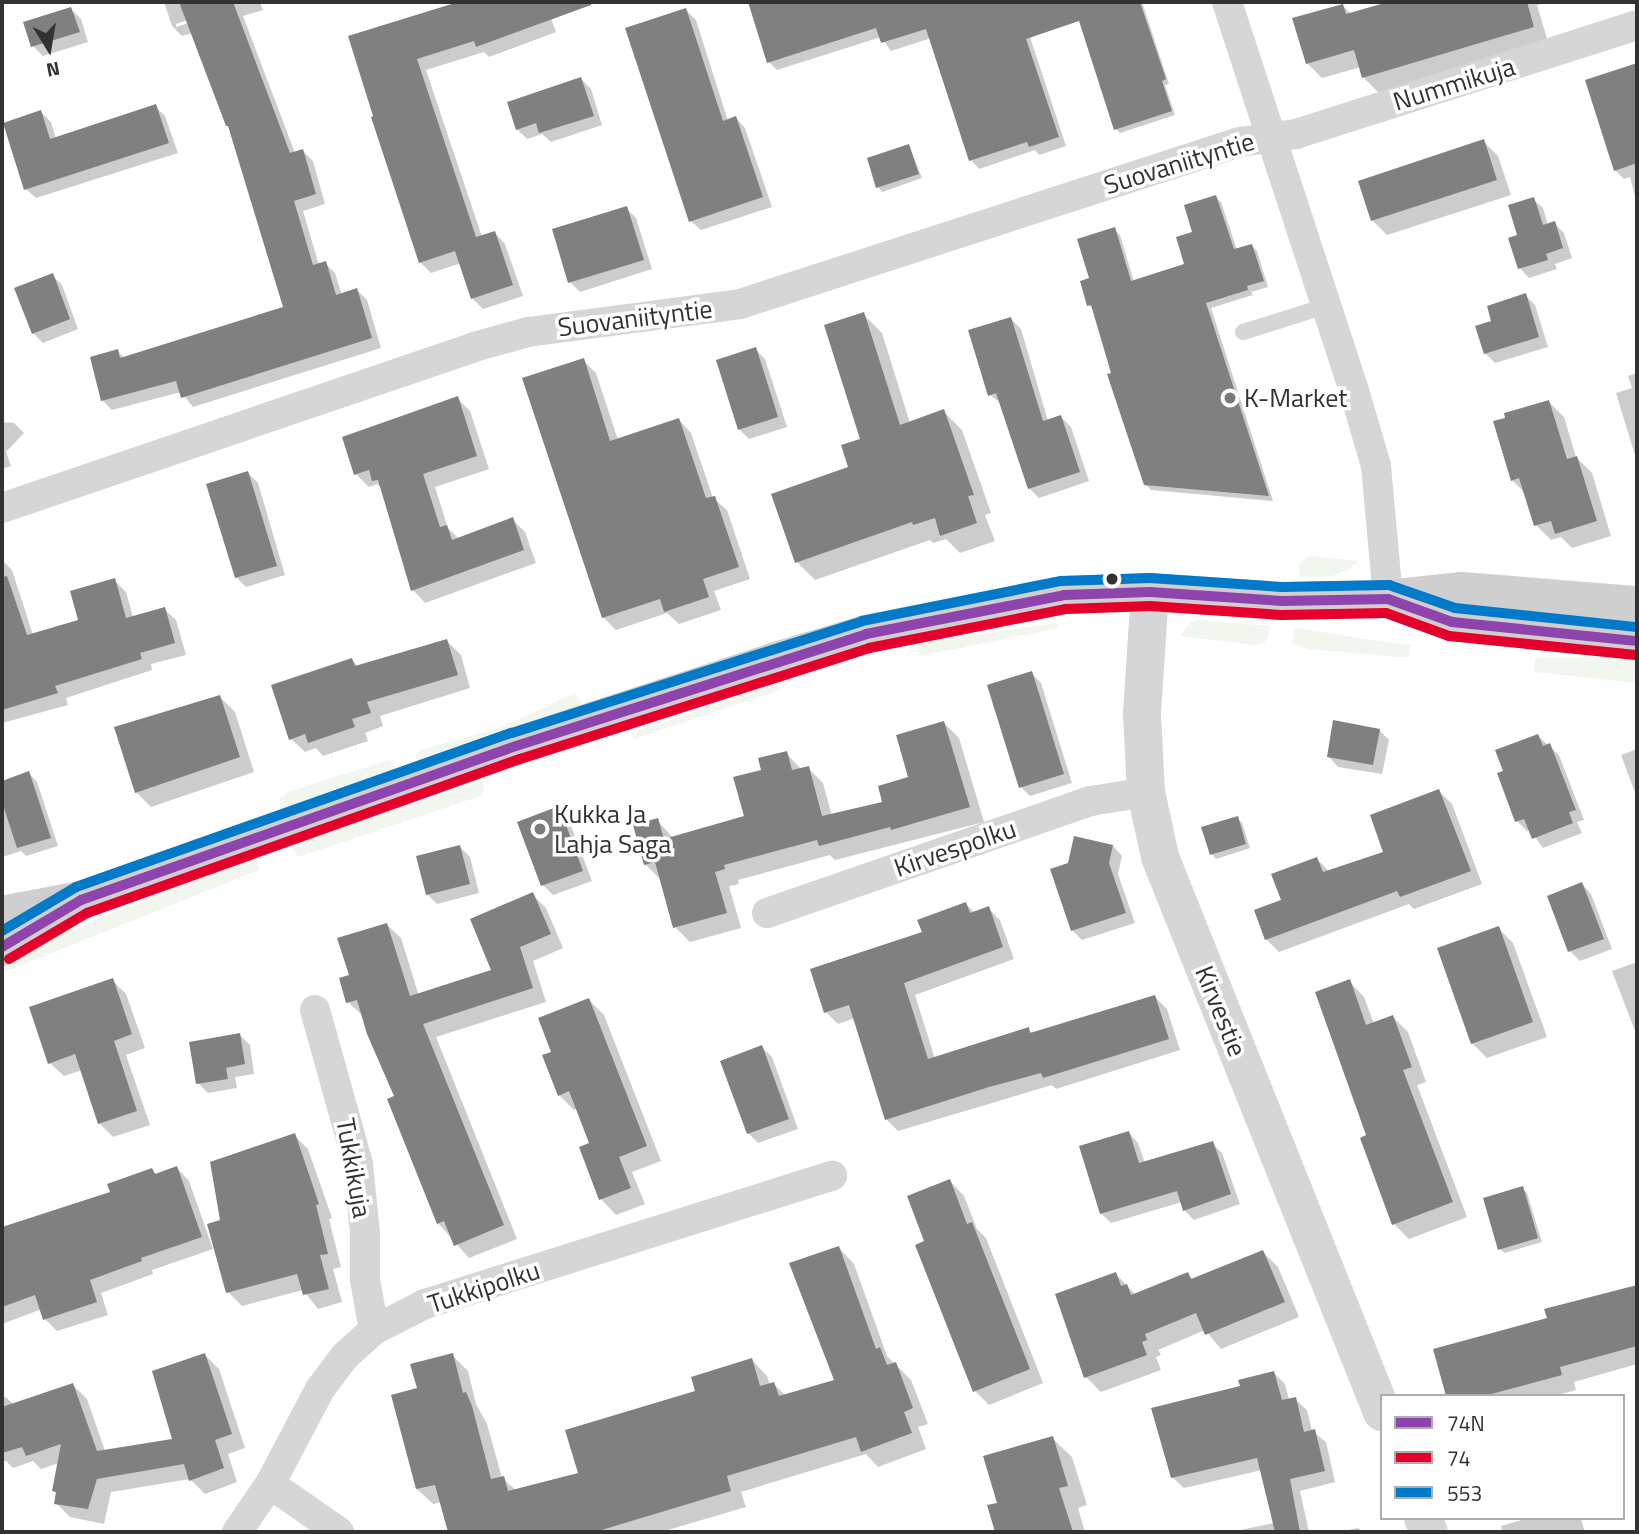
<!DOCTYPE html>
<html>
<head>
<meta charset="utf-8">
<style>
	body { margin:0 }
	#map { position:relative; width:1639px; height:1534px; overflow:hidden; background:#fff; font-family:"Titillium Web",sans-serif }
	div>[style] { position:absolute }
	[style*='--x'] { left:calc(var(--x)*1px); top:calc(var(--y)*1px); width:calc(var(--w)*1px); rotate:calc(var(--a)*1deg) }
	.green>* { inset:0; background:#f1f6ee }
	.shadow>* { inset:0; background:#0003 }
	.building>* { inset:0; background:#808080 }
	.service>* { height:16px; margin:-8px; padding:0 8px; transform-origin:8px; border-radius:8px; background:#d6d6d6 }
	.minor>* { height:30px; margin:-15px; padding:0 15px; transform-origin:15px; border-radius:15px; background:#d6d6d6 }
	.tertiary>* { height:38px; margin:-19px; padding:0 19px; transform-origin:19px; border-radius:19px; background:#d6d6d6 }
	.secondary>* { height:38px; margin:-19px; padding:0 19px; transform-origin:19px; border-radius:19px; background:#cfcfcf }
	.bus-1>* { height:10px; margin:-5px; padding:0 5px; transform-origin:5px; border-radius:5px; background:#8e44ad }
	.bus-2>* { height:10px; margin:-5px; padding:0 5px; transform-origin:5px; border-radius:5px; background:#e4002b }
	.bus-3>* { height:10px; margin:-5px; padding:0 5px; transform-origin:5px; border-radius:5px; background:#007ac9 }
	.dots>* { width:19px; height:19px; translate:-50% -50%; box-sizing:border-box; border:4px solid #fff; border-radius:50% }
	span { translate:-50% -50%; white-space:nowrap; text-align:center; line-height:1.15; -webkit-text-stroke:7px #fff; paint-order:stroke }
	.street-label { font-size:26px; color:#323232 }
	.poi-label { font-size:26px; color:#323232 }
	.left { translate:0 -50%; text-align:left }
	.frame { position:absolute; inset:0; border:4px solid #323232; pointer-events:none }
	.legend { position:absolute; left:1380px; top:1394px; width:245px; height:126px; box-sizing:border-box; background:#fff; border:2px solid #adadad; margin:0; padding:9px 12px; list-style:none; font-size:21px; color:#323232 }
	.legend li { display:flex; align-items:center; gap:14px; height:35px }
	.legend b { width:35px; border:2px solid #adadad }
	.north { position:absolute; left:14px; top:14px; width:70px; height:70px; -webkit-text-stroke:5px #fff; paint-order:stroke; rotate:169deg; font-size:19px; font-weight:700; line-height:28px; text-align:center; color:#323232 }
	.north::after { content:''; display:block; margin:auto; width:24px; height:32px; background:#323232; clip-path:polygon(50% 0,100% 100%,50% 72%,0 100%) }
</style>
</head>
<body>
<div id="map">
	<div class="green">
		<i style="clip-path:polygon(1309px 556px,1359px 561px,1348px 570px,1332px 576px,1299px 577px,1300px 563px)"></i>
		<i style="clip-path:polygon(1199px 620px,1270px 626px,1268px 637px,1264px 643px,1256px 645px,1180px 636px,1191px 622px)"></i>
		<i style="clip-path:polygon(1058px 623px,1059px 628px,921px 656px,917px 643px)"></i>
		<i style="clip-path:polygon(1295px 628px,1406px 645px,1410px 646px,1409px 658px,1308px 649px,1292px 643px)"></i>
		<i style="clip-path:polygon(1609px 657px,1637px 660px,1637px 683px,1534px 672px,1535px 658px)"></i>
		<i style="clip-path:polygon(778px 683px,780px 690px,634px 739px,632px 733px)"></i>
		<i style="clip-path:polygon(575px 693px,584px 707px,418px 762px,415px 756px,420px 750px,502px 727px)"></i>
		<i style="clip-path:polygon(390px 760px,397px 769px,280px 809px,280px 798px,290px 791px)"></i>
		<i style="clip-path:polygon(482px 780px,484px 790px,480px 796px,298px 857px,290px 845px)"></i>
		<i style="clip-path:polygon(256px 857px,259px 870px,2px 973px,2px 960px,167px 890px)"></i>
	</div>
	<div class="shadow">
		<i style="clip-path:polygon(evenodd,164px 2px,260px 2px,263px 10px,243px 16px,295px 153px,303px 151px,313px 161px,325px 204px,303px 211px,319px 265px,325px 263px,335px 273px,342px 295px,357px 290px,367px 300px,381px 348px,193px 407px,181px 392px,112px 410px,102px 400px,118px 351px,124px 358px,285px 308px,231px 130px,192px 33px,182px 36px,172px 26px,164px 2px,194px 18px,195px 21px,176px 27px,176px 24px,194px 18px)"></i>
		<i style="clip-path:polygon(462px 2px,545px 2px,556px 32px,489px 57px,484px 52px,426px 70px,482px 237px,495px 233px,505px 244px,523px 296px,483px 309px,473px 299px,461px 263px,431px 273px,420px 262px,350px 37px)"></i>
		<i style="clip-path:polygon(750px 2px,1010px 2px,1016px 21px,1027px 28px,1066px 146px,1039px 155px,1035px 150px,979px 169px,971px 160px,931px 38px,891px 51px,881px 37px,777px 70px,769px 62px)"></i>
		<i style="clip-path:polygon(1074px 2px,1142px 2px,1169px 84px,1165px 85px,1175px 115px,1120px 133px,1116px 129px)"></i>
		<i style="clip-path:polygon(1394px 2px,1549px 2px,1537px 5px,1548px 42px,1379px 93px,1364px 78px,1361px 67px,1322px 78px,1307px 63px,1343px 6px,1351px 14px)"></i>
		<i style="clip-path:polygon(71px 9px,81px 19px,88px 42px,43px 56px,33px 46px)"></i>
		<i style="clip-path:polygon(686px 10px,696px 20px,728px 121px,736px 118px,745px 128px,772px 207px,701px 230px,691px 221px)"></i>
		<i style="clip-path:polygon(1637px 65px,1637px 204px,1630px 177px,1624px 179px,1615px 170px)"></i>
		<i style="clip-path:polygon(581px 79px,591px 89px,602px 125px,551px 142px,542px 134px,527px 139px,517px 129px)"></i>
		<i style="clip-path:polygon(155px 106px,165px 116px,178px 153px,36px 198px,26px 189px,41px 112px,51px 122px,56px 139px)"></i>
		<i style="clip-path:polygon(1483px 141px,1498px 156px,1511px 195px,1387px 235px,1372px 220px)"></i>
		<i style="clip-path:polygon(909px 146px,922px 178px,882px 192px,878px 187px)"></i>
		<i style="clip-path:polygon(1215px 197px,1221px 202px,1237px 250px,1252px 246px,1257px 251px,1268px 287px,1251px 292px,1253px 295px,1211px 308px,1273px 501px,1151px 490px,1145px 484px,1094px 310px,1089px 305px,1091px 279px,1114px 229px,1120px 235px,1134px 282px,1186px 265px,1194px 233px)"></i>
		<i style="clip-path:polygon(1533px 199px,1543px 208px,1548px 225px,1554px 223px,1564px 233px,1572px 258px,1555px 264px,1557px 269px,1529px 278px,1520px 268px,1520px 236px)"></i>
		<i style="clip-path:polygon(626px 208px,636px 218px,652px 269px,580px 292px,570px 282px)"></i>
		<i style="clip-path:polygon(52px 275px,62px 285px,78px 329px,43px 343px,33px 333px)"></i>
		<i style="clip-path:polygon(1525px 295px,1535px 305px,1548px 347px,1495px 363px,1485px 353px,1493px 322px)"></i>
		<i style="clip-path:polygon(863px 314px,882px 333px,910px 423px,943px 411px,962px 430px,991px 513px,985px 515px,995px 541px,960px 553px,946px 539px,933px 543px,930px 540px,815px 580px,797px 562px,851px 468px,862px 440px)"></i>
		<i style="clip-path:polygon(1011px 319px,1021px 329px,1048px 421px,1061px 417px,1071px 427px,1089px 481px,1039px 498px,1029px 488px,1002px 404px,990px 395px)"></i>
		<i style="clip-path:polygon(755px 349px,765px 359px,787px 427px,749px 439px,739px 429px)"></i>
		<i style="clip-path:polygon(583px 360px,596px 373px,618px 440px,679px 420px,691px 433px,713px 498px,727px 510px,750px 579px,714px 591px,721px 610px,679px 624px,667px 613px,616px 630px,603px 617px)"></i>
		<i style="clip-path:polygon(1637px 373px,1637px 462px,1616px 393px,1632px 388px,1628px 376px)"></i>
		<i style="clip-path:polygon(457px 398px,470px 411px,489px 469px,435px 487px,448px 528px,459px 539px,512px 519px,525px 532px,536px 563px,425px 603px,413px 590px,382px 489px,377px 484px,369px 487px,356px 474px)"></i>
		<i style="clip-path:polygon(1549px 402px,1564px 417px,1576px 457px,1592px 473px,1611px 536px,1572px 548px,1561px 537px,1551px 540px,1536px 525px,1526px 494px,1512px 480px)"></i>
		<i style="clip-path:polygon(2px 422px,14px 423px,24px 433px,6px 452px,11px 466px,2px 469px)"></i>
		<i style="clip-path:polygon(248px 473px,258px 483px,285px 575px,246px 587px,236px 577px)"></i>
		<i style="clip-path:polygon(2px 560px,12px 570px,33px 635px,80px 621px,114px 580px,126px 592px,133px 617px,164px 609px,176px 620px,186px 655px,151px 664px,152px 670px,66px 698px,68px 705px,2px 723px)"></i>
		<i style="clip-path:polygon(447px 641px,461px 655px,470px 688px,380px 716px,383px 726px,365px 733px,368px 741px,323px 756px,316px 748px,305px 752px,291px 739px,352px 660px,359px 667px)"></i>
		<i style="clip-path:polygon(1031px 673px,1041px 683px,1072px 783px,1030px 796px,1021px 787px)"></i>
		<i style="clip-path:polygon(220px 697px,235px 712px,254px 772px,151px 807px,136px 792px)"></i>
		<i style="clip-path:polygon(944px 723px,959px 738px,984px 822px,835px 860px,830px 855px,738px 880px,739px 884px,729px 886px,741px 928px,690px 942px,675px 927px,660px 879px,645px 864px,657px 820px,673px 838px,746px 817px,763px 771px,786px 753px,802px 770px,808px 768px,823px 783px,832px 816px,885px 803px,910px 778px)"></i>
		<i style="clip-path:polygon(1379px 730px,1389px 740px,1382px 774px,1338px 767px,1329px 757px)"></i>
		<i style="clip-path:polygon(1538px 736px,1559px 755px,1584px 820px,1577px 822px,1582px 833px,1543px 848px,1530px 830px,1527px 831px,1517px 821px,1505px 772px)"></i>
		<i style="clip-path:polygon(1637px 749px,1637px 798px,1621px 755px)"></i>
		<i style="clip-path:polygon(29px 773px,37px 782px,58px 846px,26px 856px,21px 851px,2px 857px,2px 782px)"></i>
		<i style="clip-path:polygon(1439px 791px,1452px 804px,1482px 884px,1414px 909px,1409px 904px,1279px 952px,1266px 939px,1283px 901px,1317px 859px,1330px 872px,1385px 853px)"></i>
		<i style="clip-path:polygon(558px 808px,568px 818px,592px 881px,553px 895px,543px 885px)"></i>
		<i style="clip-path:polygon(1237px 818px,1242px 823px,1250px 848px,1216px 859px,1212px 854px)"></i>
		<i style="clip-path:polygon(1113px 846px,1122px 856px,1118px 874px,1135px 923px,1082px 940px,1072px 930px,1069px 864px)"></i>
		<i style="clip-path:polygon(460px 847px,470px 857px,479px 893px,437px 904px,427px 894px)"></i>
		<i style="clip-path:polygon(1582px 884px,1591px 894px,1612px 949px,1580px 961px,1570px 951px)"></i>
		<i style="clip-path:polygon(533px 895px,546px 908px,563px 948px,533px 961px,546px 1002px,436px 1037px,517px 1239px,469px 1258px,438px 1223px,389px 1100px,396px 1097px,363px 1016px,348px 1002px,351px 976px,387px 925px,401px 938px,419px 996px,493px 971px)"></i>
		<i style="clip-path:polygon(966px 904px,975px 913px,988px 908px,1000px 920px,1014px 959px,915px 995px,935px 1059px,1028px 1029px,1033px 1034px,1155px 997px,1167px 1009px,1180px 1050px,1056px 1089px,1052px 1085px,898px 1131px,886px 1119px,855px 1018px,838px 1024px,826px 1012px)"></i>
		<i style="clip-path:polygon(1498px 928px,1513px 943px,1547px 1037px,1487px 1058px,1472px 1043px)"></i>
		<i style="clip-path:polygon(1637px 962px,1637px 1036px,1612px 971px)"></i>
		<i style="clip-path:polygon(112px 980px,126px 994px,145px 1048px,126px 1055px,150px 1125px,113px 1137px,99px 1123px,82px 1070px,64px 1076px,50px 1063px)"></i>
		<i style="clip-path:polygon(1349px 981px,1364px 997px,1374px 1024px,1393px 1017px,1408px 1032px,1426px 1082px,1417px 1085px,1467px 1217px,1409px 1239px,1394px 1224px,1368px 1136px)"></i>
		<i style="clip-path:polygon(589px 1000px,604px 1015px,661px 1161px,632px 1172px,645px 1204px,616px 1215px,601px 1199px,581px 1148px,591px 1143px,578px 1108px,574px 1110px,559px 1095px,554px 1053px)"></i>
		<i style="clip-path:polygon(240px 1035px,250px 1045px,254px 1074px,235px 1077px,237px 1088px,208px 1093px,198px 1083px)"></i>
		<i style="clip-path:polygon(762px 1047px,772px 1057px,798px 1129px,758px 1143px,748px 1133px)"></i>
		<i style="clip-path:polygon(1129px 1133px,1138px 1143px,1145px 1163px,1212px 1143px,1222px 1153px,1240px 1204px,1194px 1220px,1184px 1210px,1182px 1202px,1111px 1223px,1101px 1213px)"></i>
		<i style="clip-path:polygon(294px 1135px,308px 1149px,332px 1218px,329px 1219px,341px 1267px,333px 1269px,342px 1302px,318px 1309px,303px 1290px,242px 1306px,228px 1292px,222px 1222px)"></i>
		<i style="clip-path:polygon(177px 1168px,189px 1181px,213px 1249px,152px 1270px,153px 1274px,101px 1293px,108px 1315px,57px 1331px,45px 1319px,42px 1309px,2px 1324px,2px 1229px,112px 1193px,152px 1170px,157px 1175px)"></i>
		<i style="clip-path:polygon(950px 1181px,964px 1196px,977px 1229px,986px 1238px,1043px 1383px,989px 1405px,975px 1391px,926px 1242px)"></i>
		<i style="clip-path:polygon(1522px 1188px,1527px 1193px,1542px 1242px,1505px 1253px,1500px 1249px)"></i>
		<i style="clip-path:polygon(839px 1248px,854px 1264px,887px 1356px,911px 1380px,928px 1424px,918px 1427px,926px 1449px,878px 1467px,866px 1454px,741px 1492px,746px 1507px,661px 1532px,453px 1532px,448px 1527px,442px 1502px,433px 1504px,417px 1489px,419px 1389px,452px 1355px,468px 1371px,476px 1404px,487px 1424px,502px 1478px,517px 1491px,580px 1475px,697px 1392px,752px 1360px,767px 1376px,770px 1385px,774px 1384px,786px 1396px,836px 1381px)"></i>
		<i style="clip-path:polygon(1263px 1252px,1278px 1267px,1299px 1317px,1221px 1349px,1205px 1330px,1158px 1350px,1161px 1355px,1156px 1357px,1161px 1370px,1101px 1392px,1086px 1377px,1116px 1274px,1136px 1295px,1187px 1274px,1194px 1280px)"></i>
		<i style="clip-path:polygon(1637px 1286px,1637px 1364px,1574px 1382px,1576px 1390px,1554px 1396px,1448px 1396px,1549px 1320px,1547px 1310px)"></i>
		<i style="clip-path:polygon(205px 1355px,219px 1369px,245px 1448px,228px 1454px,237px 1482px,205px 1494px,190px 1479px,111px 1492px,104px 1524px,70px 1517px,56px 1503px,58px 1495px,53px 1490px,59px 1463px,41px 1469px,33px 1461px,13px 1468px,6px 1461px,2px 1462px,2px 1398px,6px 1397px,14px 1405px,73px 1385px,87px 1399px,105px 1451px,175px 1441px)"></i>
		<i style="clip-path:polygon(1274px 1373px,1285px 1384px,1289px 1400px,1295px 1399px,1307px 1410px,1312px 1431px,1326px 1442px,1335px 1482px,1300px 1491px,1309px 1532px,1231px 1532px,1274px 1523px,1262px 1470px,1184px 1488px,1172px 1477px,1242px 1387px)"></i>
		<i style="clip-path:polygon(1052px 1438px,1072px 1457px,1087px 1505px,1078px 1508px,1085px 1532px,997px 1532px,989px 1507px,999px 1504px)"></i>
		<i style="clip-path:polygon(1529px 1518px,1586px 1518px,1581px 1519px,1585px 1532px,1502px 1532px,1501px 1526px)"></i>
		<i style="clip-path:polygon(1358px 1528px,1363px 1532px,1338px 1532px)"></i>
	</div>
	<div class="building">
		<i style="clip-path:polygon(179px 2px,233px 2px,290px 153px,303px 149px,316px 194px,294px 201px,313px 265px,326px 261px,336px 295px,357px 288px,372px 338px,181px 398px,176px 381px,101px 401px,90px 357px,118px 349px,120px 358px,283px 307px,228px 126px,226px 126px)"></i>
		<i style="clip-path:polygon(458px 2px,591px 2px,591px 5px,476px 47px,474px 41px,417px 59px,476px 237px,495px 231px,513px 285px,471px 299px,455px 251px,419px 263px,371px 117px,373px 116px,348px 36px)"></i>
		<i style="clip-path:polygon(748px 2px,1140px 2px,1166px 79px,1162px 81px,1172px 111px,1114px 130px,1079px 21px,1026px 39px,1059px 137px,1029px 147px,1027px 142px,969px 161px,926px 29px,881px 43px,876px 28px,767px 63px)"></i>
		<i style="clip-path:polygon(1388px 2px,1527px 2px,1534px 27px,1362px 78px,1354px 50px,1306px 64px,1292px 18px,1343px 4px,1346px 14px)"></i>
		<i style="clip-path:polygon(71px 7px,80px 32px,31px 47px,23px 22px)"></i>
		<i style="clip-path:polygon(686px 8px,723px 121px,736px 116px,763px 197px,689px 222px,625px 28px)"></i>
		<i style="clip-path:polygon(1637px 63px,1637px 163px,1614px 171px,1585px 80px)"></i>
		<i style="clip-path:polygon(581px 77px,594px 116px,539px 133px,536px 123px,516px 130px,507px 102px)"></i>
		<i style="clip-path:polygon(156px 104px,169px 143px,24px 190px,3px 123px,41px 110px,50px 139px)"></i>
		<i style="clip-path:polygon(1484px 139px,1497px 180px,1371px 221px,1358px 181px)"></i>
		<i style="clip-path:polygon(909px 144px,919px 174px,876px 188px,867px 158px)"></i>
		<i style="clip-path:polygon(1216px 195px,1234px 249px,1252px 244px,1264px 281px,1247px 286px,1248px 290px,1206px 303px,1269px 496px,1144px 485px,1107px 374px,1111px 373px,1091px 305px,1087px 306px,1080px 281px,1089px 278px,1077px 239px,1115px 227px,1131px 281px,1184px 264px,1176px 237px,1192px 232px,1184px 205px)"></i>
		<i style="clip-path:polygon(1534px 197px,1543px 225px,1555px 221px,1563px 248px,1546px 254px,1548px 260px,1518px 269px,1508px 238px,1517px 235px,1508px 205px)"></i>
		<i style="clip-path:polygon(627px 206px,644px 260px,568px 283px,552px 229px)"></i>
		<i style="clip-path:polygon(53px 273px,70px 319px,32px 334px,14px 288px)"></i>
		<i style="clip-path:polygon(1526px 293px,1539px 337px,1484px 354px,1475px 326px,1491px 321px,1487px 306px)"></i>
		<i style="clip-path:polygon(864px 312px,900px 425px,944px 409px,974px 495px,968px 496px,977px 523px,940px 536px,935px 518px,913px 525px,912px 522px,795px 563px,771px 494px,848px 467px,841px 445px,860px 439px,824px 325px)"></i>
		<i style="clip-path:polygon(1011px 317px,1043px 421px,1061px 415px,1080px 472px,1028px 489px,996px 393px,988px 396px,968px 330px)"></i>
		<i style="clip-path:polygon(756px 347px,778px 417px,738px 430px,716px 360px)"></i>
		<i style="clip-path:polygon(584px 358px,610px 441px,679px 418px,706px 498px,715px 496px,739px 567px,703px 579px,709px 597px,664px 612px,660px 599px,602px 618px,522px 378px)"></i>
		<i style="clip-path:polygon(458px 396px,477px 456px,423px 474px,440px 527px,447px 525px,452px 540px,513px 517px,524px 550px,411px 591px,378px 480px,372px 481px,369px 470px,354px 475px,342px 437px)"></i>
		<i style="clip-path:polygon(1549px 400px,1567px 459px,1577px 456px,1597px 521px,1555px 534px,1551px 521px,1534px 526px,1519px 478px,1511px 481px,1493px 421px,1505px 418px,1504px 413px)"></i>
		<i style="clip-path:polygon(248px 471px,277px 566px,235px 578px,206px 484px)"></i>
		<i style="clip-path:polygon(7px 576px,27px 635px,78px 620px,70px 591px,115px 578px,126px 618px,165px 607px,175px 643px,140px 653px,142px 659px,55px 686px,58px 693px,2px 710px,2px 577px)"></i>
		<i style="clip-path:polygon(447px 639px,458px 675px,367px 702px,371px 713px,352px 719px,355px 727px,308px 743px,305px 734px,289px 740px,271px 685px,352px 658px,355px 666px)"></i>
		<i style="clip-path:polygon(1032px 671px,1064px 774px,1019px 788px,987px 685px)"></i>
		<i style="clip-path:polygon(220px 695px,240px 757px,135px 793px,114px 727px)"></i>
		<i style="clip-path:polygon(1333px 720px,1380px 729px,1373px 765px,1327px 757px)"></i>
		<i style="clip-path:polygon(944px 721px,970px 807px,891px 830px,890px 827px,819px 846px,817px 840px,724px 865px,725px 869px,715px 872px,727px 913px,673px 928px,655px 862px,644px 865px,633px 825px,658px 818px,664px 839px,744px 816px,733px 777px,761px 770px,758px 758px,787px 751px,792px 770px,809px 766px,822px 816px,882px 802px,878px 786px,908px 777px,896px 735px)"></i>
		<i style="clip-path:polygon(1538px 734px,1543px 746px,1550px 743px,1576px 810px,1569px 812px,1573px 823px,1532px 839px,1524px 819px,1515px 822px,1497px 773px,1503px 771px,1495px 750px)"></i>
		<i style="clip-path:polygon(29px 771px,51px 838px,17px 848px,2px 802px,2px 781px)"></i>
		<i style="clip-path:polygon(1439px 789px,1471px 871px,1400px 897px,1397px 891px,1265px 940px,1254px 910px,1281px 900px,1271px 874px,1317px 857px,1323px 872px,1383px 852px,1370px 815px)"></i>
		<i style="clip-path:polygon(559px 806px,583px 871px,541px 886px,517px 822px)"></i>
		<i style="clip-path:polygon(1238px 816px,1246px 844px,1210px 855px,1201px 827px)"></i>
		<i style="clip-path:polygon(1074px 836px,1113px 845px,1109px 863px,1126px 913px,1071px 931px,1050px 869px,1068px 863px)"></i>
		<i style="clip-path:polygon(460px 845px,470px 884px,426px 895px,416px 856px)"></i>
		<i style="clip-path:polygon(1582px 882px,1604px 939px,1568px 952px,1547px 896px)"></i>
		<i style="clip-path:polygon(533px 892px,551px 934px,520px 947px,533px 988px,423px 1024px,504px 1225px,454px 1246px,444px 1221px,437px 1224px,387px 1099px,394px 1096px,367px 1034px,357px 1000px,346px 1003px,339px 978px,349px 975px,337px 938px,387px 923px,410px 996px,491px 970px,470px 919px)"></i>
		<i style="clip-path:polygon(966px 902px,970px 913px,989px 906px,1003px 947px,904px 983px,928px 1059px,1029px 1027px,1030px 1033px,1155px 995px,1169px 1039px,1043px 1078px,1041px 1073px,989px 1087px,885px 1120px,849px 1005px,824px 1013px,810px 969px,922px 932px,917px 920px)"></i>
		<i style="clip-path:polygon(1499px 926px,1533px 1022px,1471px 1044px,1437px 948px)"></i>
		<i style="clip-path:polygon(113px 978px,132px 1034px,114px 1041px,137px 1111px,98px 1124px,75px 1054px,48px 1064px,29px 1007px)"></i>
		<i style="clip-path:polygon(1350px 979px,1366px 1025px,1393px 1015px,1412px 1067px,1403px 1070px,1453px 1202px,1392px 1225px,1360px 1138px,1366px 1135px,1315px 992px)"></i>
		<i style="clip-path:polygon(589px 998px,647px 1146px,619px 1157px,631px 1188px,599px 1200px,579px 1147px,589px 1143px,569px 1091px,558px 1096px,542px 1055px,551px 1052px,538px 1018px)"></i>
		<i style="clip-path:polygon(240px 1033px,245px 1064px,226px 1068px,228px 1079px,196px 1084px,189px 1042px)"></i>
		<i style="clip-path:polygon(762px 1045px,789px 1119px,747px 1134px,720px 1061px)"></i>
		<i style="clip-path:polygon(1129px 1131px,1139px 1163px,1213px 1141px,1231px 1194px,1183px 1211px,1177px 1191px,1100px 1214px,1079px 1146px)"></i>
		<i style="clip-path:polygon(295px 1133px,319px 1204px,316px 1205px,328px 1254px,320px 1255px,329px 1289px,303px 1295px,297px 1274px,226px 1293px,207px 1224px,220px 1220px,210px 1162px)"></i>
		<i style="clip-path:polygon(177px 1166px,202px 1237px,141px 1258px,142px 1261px,90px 1280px,97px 1302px,43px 1320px,35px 1295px,2px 1307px,2px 1227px,110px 1192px,107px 1184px,152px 1168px,155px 1174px)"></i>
		<i style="clip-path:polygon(950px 1179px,967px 1224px,972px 1222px,1030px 1369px,973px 1392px,915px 1245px,924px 1241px,907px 1196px)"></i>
		<i style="clip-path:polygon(1523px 1186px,1538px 1238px,1498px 1250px,1483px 1198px)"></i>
		<i style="clip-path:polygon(839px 1246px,876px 1349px,880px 1347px,887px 1365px,896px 1362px,913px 1408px,904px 1412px,912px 1433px,861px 1452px,856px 1437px,727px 1476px,731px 1491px,595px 1532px,448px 1532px,435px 1485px,416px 1489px,391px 1395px,417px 1388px,410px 1364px,453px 1353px,463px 1393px,466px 1392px,472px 1406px,491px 1479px,504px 1476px,508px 1491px,578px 1473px,565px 1430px,695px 1391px,691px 1377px,752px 1358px,760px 1386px,774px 1382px,779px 1396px,834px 1380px,789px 1263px)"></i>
		<i style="clip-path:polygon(1263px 1250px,1285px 1302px,1205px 1335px,1196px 1313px,1145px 1334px,1147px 1340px,1142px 1342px,1147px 1355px,1084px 1378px,1055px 1294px,1116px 1272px,1121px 1286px,1127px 1284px,1131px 1295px,1188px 1272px,1191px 1279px)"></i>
		<i style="clip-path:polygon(1637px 1285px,1637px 1346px,1560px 1367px,1562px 1375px,1484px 1396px,1446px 1396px,1433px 1349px,1547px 1318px,1544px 1309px)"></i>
		<i style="clip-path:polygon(205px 1353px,232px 1434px,215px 1440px,224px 1468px,189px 1481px,184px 1464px,97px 1479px,88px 1509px,54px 1504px,56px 1492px,52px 1491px,61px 1444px,26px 1456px,22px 1447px,2px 1453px,2px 1407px,73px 1383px,97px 1451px,172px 1439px,152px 1371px)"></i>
		<i style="clip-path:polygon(1274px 1371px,1282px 1400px,1296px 1397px,1304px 1432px,1315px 1429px,1325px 1471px,1290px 1479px,1300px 1532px,1275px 1532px,1257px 1458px,1171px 1478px,1151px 1408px,1240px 1386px,1238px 1380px)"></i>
		<i style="clip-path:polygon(1053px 1436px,1068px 1486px,1059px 1488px,1073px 1532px,995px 1532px,987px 1505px,997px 1503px,983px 1456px)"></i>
	</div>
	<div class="service">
		<i style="--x:1243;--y:332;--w:87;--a:-17.4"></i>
	</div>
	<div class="minor">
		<i style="--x:1227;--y:2;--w:412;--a:71.9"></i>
		<i style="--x:1355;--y:394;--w:75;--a:73.7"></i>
		<i style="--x:1376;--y:466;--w:134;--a:84.8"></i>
		<i style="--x:2;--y:508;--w:499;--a:-18.8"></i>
		<i style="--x:474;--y:347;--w:56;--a:-15.5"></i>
		<i style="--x:528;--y:332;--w:214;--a:-7.5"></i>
		<i style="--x:740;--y:304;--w:526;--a:-17.95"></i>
		<i style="--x:1240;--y:142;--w:57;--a:-8.1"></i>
		<i style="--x:1296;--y:134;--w:358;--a:-17.7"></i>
		<i style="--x:767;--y:913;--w:343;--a:-19.1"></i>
		<i style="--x:1091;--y:801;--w:56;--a:-9.3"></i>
		<i style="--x:315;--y:1010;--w:160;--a:74.4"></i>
		<i style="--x:358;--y:1164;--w:69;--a:84.2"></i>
		<i style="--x:365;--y:1233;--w:47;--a:90"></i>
		<i style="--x:365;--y:1280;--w:51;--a:79.8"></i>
		<i style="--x:270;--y:1484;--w:84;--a:34.8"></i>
		<i style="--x:237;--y:1532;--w:58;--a:-55.5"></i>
		<i style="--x:270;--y:1484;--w:107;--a:-62.2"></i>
		<i style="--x:320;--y:1389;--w:41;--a:-52.9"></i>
		<i style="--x:345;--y:1356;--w:39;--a:-42"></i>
		<i style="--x:374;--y:1330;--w:57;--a:-27"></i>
		<i style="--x:425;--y:1304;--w:427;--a:-17.5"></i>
	</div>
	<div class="tertiary">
		<i style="--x:1150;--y:592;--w:122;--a:93.8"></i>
		<i style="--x:1142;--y:714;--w:78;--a:87.1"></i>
		<i style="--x:1146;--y:792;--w:66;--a:77.8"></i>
		<i style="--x:1160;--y:857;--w:598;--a:68.2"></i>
		<i style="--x:1423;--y:1518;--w:15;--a:67"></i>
	</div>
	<div class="secondary">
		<i style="--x:1397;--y:602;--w:59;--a:20"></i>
		<i style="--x:1452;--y:622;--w:186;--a:5.9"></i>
		<i style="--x:2;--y:915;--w:80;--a:-10.8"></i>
		<i style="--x:81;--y:900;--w:461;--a:-19.5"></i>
		<i style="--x:516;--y:746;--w:274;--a:-18.1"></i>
		<i style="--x:776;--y:661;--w:94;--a:-16.7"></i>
		<i style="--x:866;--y:634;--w:202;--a:-11.1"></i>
		<i style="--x:1064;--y:595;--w:86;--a:-2"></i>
		<i style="--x:1150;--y:592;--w:132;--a:3.9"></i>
		<i style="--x:1282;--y:601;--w:106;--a:-1.1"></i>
		<i style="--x:1388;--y:599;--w:74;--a:-6.2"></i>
		<i style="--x:1462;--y:591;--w:176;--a:4.6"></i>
		<i style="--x:2;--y:947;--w:65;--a:-30.5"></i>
	</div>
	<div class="bus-1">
		<i style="--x:2;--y:947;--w:92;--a:-30.7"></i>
		<i style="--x:81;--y:900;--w:461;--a:-19.5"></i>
		<i style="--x:516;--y:746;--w:367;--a:-17.7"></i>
		<i style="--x:866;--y:634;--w:202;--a:-11.1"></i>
		<i style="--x:1064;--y:595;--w:86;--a:-2"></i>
		<i style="--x:1150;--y:592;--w:132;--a:3.9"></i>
		<i style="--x:1282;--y:601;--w:106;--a:-1.1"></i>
		<i style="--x:1388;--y:599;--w:68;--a:19.8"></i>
		<i style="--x:1452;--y:622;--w:186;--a:5.9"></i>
	</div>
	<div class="bus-2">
		<i style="--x:9;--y:959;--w:91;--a:-30.5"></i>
		<i style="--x:87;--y:913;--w:460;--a:-19.6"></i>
		<i style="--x:520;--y:759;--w:366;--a:-17.6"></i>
		<i style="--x:869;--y:648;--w:201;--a:-11.2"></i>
		<i style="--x:1066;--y:609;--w:84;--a:-2"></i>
		<i style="--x:1150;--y:606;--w:131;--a:3.9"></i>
		<i style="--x:1281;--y:615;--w:105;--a:-1.1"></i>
		<i style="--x:1386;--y:613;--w:67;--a:20.1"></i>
		<i style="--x:1449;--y:636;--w:188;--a:5.8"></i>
	</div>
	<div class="bus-3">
		<i style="--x:2;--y:931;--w:86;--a:-30.7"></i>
		<i style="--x:76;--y:887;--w:462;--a:-19.5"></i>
		<i style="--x:512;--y:733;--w:367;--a:-17.7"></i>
		<i style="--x:862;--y:621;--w:203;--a:-11.4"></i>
		<i style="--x:1061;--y:581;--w:89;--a:-1.9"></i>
		<i style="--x:1150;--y:578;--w:132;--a:3.9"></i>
		<i style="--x:1282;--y:587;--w:107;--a:-1.1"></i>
		<i style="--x:1389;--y:585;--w:70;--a:19.2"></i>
		<i style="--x:1455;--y:608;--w:183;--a:6"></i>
	</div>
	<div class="dots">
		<i style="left:1230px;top:398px;background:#7a7a7a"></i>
		<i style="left:1112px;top:579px;background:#323232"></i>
		<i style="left:540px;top:829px;background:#7a7a7a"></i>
	</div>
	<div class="street-label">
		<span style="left:1454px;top:84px;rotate:-17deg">Nummikuja</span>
		<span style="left:1179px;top:163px;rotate:-17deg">Suovaniityntie</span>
		<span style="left:635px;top:318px;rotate:-7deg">Suovaniityntie</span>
		<span style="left:955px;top:848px;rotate:-19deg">Kirvespolku</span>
		<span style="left:1221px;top:1011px;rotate:68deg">Kirvestie</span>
		<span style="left:354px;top:1168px;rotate:80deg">Tukkikuja</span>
		<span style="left:484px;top:1287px;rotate:-18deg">Tukkipolku</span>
	</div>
	<div class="poi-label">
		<span class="left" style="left:1244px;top:398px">K-Market</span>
		<span class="left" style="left:554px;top:829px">Kukka Ja<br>Lahja Saga</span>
	</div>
	<div class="frame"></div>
	<ul class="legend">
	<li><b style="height:9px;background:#8e44ad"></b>74N</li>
	<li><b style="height:9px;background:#e4002b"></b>74</li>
	<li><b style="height:9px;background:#007ac9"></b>553</li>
	</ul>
	<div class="north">N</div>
</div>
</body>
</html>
